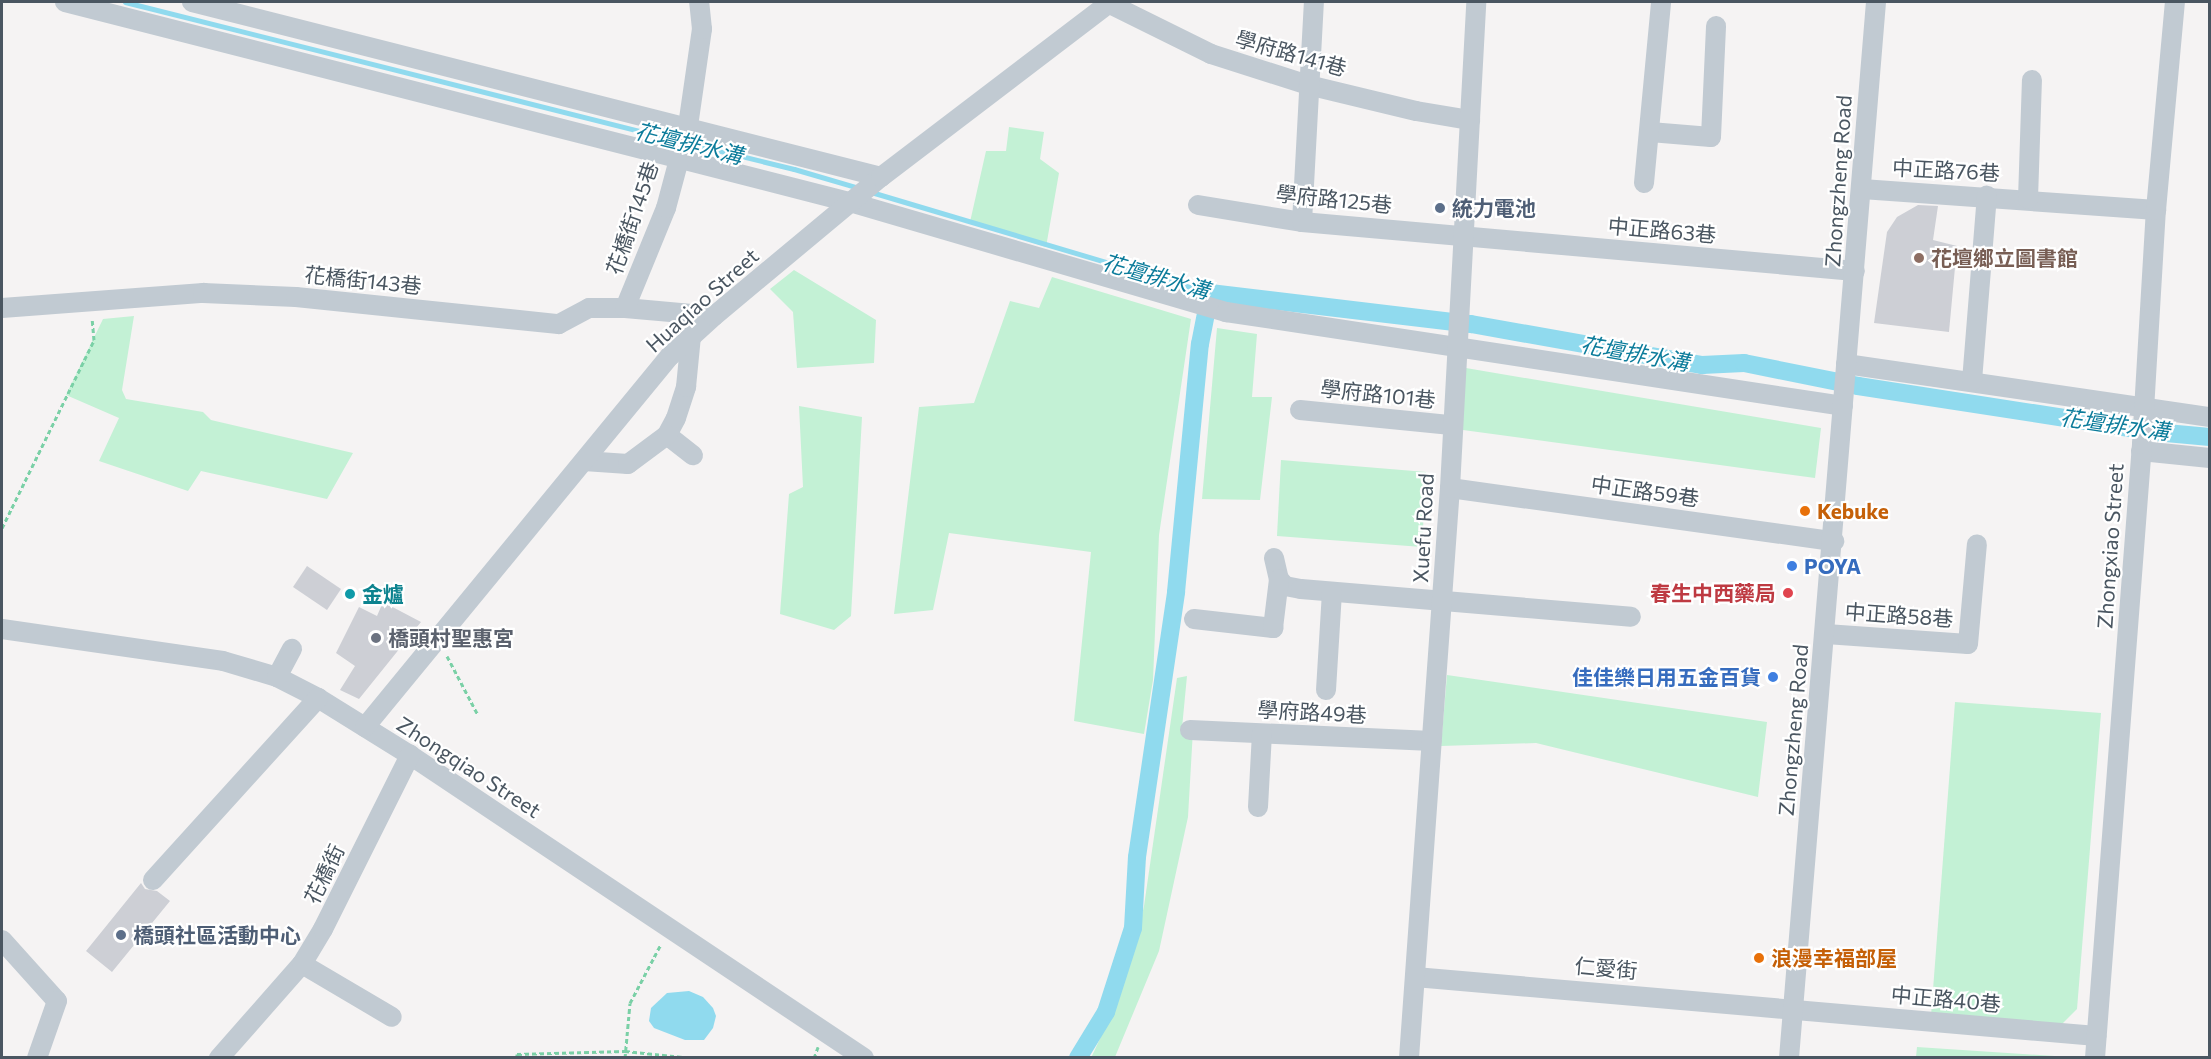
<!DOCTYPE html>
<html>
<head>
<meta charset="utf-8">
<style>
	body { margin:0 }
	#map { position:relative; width:2211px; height:1059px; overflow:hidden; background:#f5f3f3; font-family:Commissioner,"Noto Sans TC",sans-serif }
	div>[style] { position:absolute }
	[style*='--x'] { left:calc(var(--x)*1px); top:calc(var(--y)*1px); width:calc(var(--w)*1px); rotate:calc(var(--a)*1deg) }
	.green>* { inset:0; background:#c3f1d5 }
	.water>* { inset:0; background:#90daee }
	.stream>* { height:5px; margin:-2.5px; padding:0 2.5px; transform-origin:2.5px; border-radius:2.5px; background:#90daee }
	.canal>* { height:18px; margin:-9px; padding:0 9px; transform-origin:9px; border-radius:9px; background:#90daee }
	.building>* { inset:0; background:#cdcfd5 }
	.path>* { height:3px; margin-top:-1.5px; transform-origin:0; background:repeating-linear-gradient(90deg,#7ad0a6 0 4.5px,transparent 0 7.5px) }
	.minor>* { height:20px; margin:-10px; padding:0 10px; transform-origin:10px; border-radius:10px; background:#c1cad2 }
	.dots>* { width:16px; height:16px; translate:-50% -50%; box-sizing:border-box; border:3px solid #fff; border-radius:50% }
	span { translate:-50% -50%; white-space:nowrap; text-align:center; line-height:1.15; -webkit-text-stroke:4.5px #fff; paint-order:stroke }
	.street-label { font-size:21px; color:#4a5661 }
	.service-label { font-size:21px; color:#4e5e75; font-weight:700 }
	.left { translate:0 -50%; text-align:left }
	.education-label { font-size:21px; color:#785e54; font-weight:700 }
	.food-label { font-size:21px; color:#c56008; font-weight:700 }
	.shop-label { font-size:21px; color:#366cbe; font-weight:700 }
	.right { translate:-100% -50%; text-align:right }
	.health-label { font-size:21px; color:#be3a42; font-weight:700 }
	.culture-label { font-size:21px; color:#0d838f; font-weight:700 }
	.worship-label { font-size:21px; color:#5b616d; font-weight:700 }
	.water-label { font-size:22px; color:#0c7c9b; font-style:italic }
	.frame { position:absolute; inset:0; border:3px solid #4a5661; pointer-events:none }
</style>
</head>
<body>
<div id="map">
	<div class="green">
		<i style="clip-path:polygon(1009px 127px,1044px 132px,1040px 159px,1059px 173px,1046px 247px,970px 222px,986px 151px,1006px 151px)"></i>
		<i style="clip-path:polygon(794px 270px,876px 320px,874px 363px,797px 368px,793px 312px,770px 289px)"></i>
		<i style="clip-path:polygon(1052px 277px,1191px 319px,1159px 535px,1153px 680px,1144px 734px,1074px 721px,1091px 552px,949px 533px,933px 610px,894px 614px,919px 407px,974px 403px,1010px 301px,1039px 308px)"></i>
		<i style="clip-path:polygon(134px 316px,122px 390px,126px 399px,203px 412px,211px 420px,353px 453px,327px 499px,201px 471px,188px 491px,99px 461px,119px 418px,66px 395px,103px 319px)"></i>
		<i style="clip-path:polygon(1217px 328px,1257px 334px,1252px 397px,1272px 397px,1260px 500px,1202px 499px)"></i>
		<i style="clip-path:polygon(1460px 367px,1821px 428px,1815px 478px,1463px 430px)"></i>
		<i style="clip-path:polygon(799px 406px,862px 417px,851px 616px,834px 630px,780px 614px,789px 494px,803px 487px)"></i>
		<i style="clip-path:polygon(1281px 460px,1426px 472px,1422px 547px,1277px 536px)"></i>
		<i style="clip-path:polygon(1447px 675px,1767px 722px,1758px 797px,1536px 743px,1441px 746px)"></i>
		<i style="clip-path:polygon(1187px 676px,1182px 728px,1193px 730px,1188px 817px,1159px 951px,1115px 1057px,1091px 1058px,1117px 1002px,1137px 937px,1144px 906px,1177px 678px)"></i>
		<i style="clip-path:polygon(1955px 702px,2101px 713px,2077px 1009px,2057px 1029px,1931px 1016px)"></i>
		<i style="clip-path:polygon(1917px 1047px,2070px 1057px,2071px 1057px,1916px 1057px)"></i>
	</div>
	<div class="water">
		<i style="clip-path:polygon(689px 991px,703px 997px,713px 1008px,716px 1016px,713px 1028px,704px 1040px,685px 1040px,654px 1028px,649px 1021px,651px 1008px,667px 993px)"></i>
	</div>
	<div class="stream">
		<i style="--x:125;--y:2;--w:571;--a:14.08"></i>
		<i style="--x:688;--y:143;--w:109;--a:13.8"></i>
		<i style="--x:794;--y:169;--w:68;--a:16.3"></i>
		<i style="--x:871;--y:192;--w:354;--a:16.6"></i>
	</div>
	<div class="canal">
		<i style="--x:1078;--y:1058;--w:54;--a:-58.7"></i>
		<i style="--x:1106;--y:1012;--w:88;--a:-72.2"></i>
		<i style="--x:1133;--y:928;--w:71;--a:-86.8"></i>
		<i style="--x:1137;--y:857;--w:268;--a:-81.6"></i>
		<i style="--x:1176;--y:592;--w:249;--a:-84.5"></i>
		<i style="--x:1200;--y:344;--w:52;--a:-78.9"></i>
		<i style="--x:1210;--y:293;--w:263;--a:6.8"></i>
		<i style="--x:1471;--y:324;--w:235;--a:10.1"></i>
		<i style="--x:1702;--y:365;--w:42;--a:-2.7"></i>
		<i style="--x:1744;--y:363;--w:116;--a:11.4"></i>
		<i style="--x:1858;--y:386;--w:301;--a:8.8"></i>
		<i style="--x:2155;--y:432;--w:55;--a:5.2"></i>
	</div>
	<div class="building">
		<i style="clip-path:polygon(1918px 205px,1938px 206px,1933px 240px,1957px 246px,1949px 332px,1874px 323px,1887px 232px,1897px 217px)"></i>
		<i style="clip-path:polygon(307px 566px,341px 589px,327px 610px,293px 587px)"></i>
		<i style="clip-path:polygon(383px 602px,421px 622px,359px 699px,340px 690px,355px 666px,336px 653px,359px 607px,377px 616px)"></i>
		<i style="clip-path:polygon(141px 883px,145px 889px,157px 891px,170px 901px,112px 972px,86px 951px)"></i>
	</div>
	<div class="path">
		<i style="--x:2;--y:528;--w:209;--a:-63.9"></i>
		<i style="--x:94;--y:340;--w:22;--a:-95"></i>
		<i style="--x:447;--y:656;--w:67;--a:62.3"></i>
		<i style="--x:517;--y:1058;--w:4;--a:-90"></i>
		<i style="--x:517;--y:1054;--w:108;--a:-1.6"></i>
		<i style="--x:625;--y:1051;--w:58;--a:5.9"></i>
		<i style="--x:625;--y:1058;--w:55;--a:-84.8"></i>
		<i style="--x:630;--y:1003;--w:67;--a:-62.3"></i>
		<i style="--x:814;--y:1058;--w:12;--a:-70"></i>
	</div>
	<div class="minor">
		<i style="--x:65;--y:2;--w:813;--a:14.31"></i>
		<i style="--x:853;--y:203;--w:389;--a:16.3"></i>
		<i style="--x:1226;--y:312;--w:624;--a:8.66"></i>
		<i style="--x:192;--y:2;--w:711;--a:14.25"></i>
		<i style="--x:1108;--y:3;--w:115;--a:26.3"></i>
		<i style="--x:1211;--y:54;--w:102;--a:17.7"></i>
		<i style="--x:1308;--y:85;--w:111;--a:13.5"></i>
		<i style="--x:1416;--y:111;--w:55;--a:9.5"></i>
		<i style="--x:1650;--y:132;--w:61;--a:4.7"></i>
		<i style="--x:1711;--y:137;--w:111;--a:-87.4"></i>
		<i style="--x:1644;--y:183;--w:182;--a:-84.6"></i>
		<i style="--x:1862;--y:189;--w:295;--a:4.1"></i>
		<i style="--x:2028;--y:199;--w:119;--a:-88.1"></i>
		<i style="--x:1198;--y:205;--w:105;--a:9.3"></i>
		<i style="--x:1302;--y:222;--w:555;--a:5.06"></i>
		<i style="--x:1302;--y:222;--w:220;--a:-86.9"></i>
		<i style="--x:2;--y:308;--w:202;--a:-4.3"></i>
		<i style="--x:203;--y:293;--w:93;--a:2.5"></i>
		<i style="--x:296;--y:297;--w:264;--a:5.9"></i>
		<i style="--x:559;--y:324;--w:34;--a:-28"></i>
		<i style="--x:589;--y:308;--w:36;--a:0"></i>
		<i style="--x:625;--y:308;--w:89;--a:5.1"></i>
		<i style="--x:625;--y:308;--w:108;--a:-67.7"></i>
		<i style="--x:666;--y:208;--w:85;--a:-75"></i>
		<i style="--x:688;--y:126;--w:98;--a:-81.8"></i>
		<i style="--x:702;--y:29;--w:27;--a:-96"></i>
		<i style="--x:1846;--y:364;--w:368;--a:8.3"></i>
		<i style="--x:1972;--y:381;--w:186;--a:-85.4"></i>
		<i style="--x:1300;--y:410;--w:152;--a:5.7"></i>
		<i style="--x:667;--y:435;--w:33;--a:38"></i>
		<i style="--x:2141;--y:451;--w:69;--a:5.8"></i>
		<i style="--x:584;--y:461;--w:44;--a:3.9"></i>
		<i style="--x:628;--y:464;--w:49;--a:-36.6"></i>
		<i style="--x:667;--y:435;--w:19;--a:-62"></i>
		<i style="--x:676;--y:418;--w:33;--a:-72"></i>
		<i style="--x:686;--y:387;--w:51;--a:-84.4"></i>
		<i style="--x:1450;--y:488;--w:388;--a:7.9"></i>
		<i style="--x:1274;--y:558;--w:22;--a:77"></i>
		<i style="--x:1279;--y:579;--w:9;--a:49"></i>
		<i style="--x:1285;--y:586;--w:16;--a:11"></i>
		<i style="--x:1301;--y:589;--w:331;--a:4.8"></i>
		<i style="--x:1194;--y:619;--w:80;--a:6.5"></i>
		<i style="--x:1273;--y:628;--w:49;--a:-83"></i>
		<i style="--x:2;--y:629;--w:223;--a:8.2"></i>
		<i style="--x:223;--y:661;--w:56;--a:16.5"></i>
		<i style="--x:277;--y:677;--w:46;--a:27.1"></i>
		<i style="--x:318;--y:698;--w:108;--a:31.8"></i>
		<i style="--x:410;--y:755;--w:546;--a:33.72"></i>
		<i style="--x:1826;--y:634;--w:142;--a:4"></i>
		<i style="--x:1968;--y:644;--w:100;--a:-84.9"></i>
		<i style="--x:277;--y:677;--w:32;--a:-62"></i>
		<i style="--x:1326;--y:690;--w:98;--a:-86.5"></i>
		<i style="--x:365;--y:727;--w:480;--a:-50.6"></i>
		<i style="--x:670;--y:356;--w:59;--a:-42.3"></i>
		<i style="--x:714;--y:316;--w:217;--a:-39.8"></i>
		<i style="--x:881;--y:177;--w:289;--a:-37.3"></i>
		<i style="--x:1190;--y:730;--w:242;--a:2.6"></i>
		<i style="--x:1258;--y:807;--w:73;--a:-86.9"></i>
		<i style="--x:153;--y:880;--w:246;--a:-47.8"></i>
		<i style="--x:2;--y:940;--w:82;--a:48"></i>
		<i style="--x:57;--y:1001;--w:60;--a:109.3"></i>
		<i style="--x:302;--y:964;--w:104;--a:30.5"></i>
		<i style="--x:1415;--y:977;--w:684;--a:4.95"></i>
		<i style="--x:219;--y:1058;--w:125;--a:-48.6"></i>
		<i style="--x:302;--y:964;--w:41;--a:-59"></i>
		<i style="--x:323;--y:929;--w:195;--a:-63.4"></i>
		<i style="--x:1409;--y:1058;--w:571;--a:-85.89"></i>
		<i style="--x:1450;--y:488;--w:487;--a:-86.9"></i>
		<i style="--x:1789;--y:1058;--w:1060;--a:-85.29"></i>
		<i style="--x:2095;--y:1058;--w:616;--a:-85.62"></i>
		<i style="--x:2142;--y:444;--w:234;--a:-86.6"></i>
		<i style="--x:2156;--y:210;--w:209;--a:-84.8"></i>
	</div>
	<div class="dots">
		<i style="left:1440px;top:208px;background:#5c6f8a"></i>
		<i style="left:1919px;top:258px;background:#8d6e63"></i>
		<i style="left:1805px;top:511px;background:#e8710a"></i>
		<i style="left:1792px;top:566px;background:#3f7fe0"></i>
		<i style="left:1788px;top:593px;background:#e0444e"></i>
		<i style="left:350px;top:594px;background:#0f9aa8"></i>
		<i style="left:376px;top:638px;background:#6b7280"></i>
		<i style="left:1773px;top:677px;background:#3f7fe0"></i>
		<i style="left:121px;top:935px;background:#5c6f8a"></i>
		<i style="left:1759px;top:958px;background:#e8710a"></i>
	</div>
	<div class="street-label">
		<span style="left:1291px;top:53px;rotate:16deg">學府路141巷</span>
		<span style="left:1946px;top:170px;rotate:3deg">中正路76巷</span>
		<span style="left:1838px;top:181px;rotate:-86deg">Zhongzheng Road</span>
		<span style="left:1334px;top:199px;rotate:6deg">學府路125巷</span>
		<span style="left:632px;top:218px;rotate:-71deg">花橋街145巷</span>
		<span style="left:1662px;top:230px;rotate:5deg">中正路63巷</span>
		<span style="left:363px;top:280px;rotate:6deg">花橋街143巷</span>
		<span style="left:702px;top:300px;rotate:-42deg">Huaqiao Street</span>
		<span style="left:1378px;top:394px;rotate:6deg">學府路101巷</span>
		<span style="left:1645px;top:491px;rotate:8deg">中正路59巷</span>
		<span style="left:1423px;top:528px;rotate:-87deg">Xuefu Road</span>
		<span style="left:2110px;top:546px;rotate:-86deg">Zhongxiao Street</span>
		<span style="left:1899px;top:615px;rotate:4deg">中正路58巷</span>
		<span style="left:1312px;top:712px;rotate:3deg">學府路49巷</span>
		<span style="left:1793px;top:730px;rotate:-85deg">Zhongzheng Road</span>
		<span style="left:469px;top:767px;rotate:33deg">Zhongqiao Street</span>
		<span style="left:324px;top:874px;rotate:-64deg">花橋街</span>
		<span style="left:1606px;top:968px;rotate:5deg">仁愛街</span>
		<span style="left:1946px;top:999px;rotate:5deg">中正路40巷</span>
	</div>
	<div class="service-label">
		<span class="left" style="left:1452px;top:208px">統力電池</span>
		<span class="left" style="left:133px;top:935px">橋頭社區活動中心</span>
	</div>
	<div class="education-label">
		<span class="left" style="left:1931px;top:258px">花壇鄉立圖書館</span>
	</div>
	<div class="food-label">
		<span class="left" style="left:1817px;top:511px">Kebuke</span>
		<span class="left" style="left:1771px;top:958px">浪漫幸福部屋</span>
	</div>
	<div class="shop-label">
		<span class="left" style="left:1804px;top:566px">POYA</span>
		<span class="right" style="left:1761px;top:677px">佳佳樂日用五金百貨</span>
	</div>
	<div class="health-label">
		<span class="right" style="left:1776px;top:593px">春生中西藥局</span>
	</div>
	<div class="culture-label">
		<span class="left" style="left:362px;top:594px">金爐</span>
	</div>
	<div class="worship-label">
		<span class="left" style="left:388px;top:638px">橋頭村聖惠宮</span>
	</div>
	<div class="water-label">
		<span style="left:689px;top:143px;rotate:14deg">花壇排水溝</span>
		<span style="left:1156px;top:276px;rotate:16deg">花壇排水溝</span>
		<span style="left:1635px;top:353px;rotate:10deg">花壇排水溝</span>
		<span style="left:2115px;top:424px;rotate:8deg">花壇排水溝</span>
	</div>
	<div class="frame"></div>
</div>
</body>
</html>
